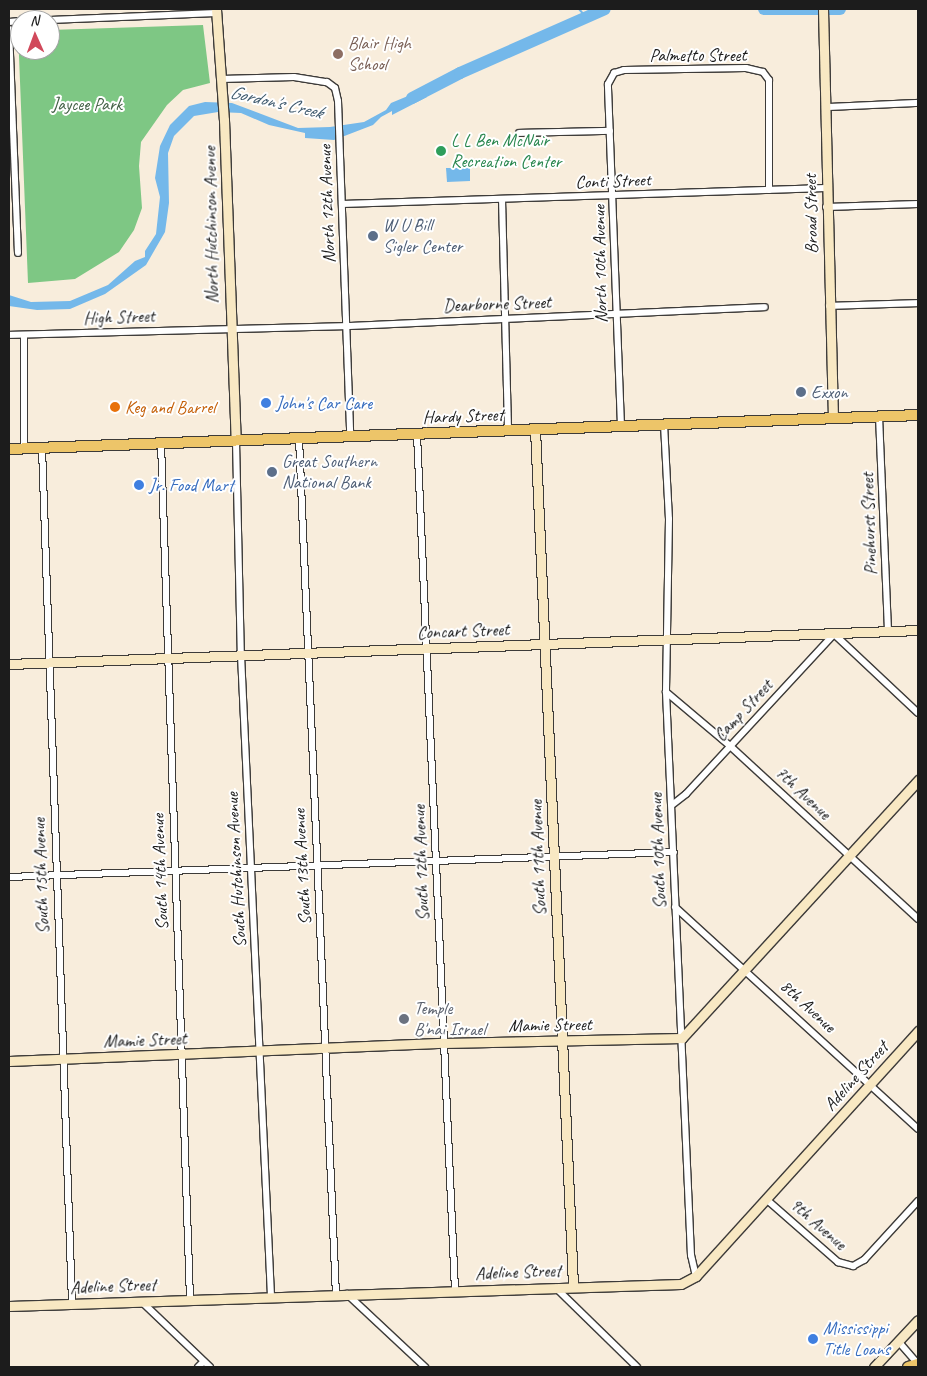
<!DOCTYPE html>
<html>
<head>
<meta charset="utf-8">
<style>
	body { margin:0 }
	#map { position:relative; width:927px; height:1376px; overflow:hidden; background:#f8eddc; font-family:Caveat,sans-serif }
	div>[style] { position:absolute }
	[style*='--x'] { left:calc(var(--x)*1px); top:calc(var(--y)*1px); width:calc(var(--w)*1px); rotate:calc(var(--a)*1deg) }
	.green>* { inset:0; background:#7ec784 }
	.water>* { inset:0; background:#74b8ea }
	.stream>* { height:2px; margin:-1px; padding:0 1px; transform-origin:1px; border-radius:1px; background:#74b8ea }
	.river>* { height:12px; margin:-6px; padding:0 6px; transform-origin:6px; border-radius:6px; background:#74b8ea }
	.roads { filter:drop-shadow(1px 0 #3d3b39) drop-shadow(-1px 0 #3d3b39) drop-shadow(0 1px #3d3b39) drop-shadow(0 -1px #3d3b39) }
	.street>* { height:6px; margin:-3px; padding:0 3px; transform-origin:3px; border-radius:3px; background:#fff }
	.secondary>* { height:9px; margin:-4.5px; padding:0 4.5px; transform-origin:4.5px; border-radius:4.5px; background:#f8e8c3 }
	.primary>* { height:10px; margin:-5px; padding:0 5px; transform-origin:5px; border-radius:5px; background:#edc569 }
	.dots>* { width:14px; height:14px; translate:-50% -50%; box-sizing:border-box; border:2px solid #fff; border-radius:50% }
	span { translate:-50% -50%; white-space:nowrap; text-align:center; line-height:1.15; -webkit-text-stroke:4px #fff; paint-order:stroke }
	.education-label { font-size:18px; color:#785e54 }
	.left { translate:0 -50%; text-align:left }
	.street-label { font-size:18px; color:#1c1c1c }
	.park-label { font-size:18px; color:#436046 }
	.leisure-label { font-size:18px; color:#27864d }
	.service-label { font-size:18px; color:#4e5e75 }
	.shop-label { font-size:18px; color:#366cbe }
	.food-label { font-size:18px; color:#c56008 }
	.worship-label { font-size:18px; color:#5b616d }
	.water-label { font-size:19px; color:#3f5a6e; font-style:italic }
	.frame { position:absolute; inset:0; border:10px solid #1c1c1c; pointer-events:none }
	.north { position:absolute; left:10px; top:10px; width:50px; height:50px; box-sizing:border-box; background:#fff; border:1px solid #a4a4a4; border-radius:50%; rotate:358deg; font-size:14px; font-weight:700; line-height:20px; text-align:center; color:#1c1c1c }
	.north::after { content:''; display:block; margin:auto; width:18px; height:22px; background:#d1495b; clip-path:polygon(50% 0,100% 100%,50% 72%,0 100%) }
</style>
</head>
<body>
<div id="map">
	<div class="green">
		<i style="clip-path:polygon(203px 25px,210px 83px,183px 90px,167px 105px,141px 142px,139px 166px,142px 208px,134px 230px,119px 252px,75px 279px,28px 283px,18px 31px,20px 50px,50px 50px,50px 30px)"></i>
	</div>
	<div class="water">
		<i style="clip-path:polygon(420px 91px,427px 91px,427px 97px,392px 115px,392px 111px,381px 117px,373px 125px,334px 140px,305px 138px,305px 133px,269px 125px,241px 113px,218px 112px,194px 116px,174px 136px,168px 153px,169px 203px,165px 232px,146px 265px,105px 294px,70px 309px,37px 310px,9px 306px,9px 295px,31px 302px,70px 301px,108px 285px,135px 261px,145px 257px,145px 251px,156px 234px,160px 197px,155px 178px,160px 146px,170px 125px,189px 106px,205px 102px,232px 103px,298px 128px,330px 127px,364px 122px,386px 110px,391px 103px)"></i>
		<i style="clip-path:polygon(446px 168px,470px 168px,470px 181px,447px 182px)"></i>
	</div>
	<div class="stream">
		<i style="--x:579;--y:9;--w:11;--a:49"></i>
	</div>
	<div class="river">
		<i style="--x:764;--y:9;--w:76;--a:0"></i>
		<i style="--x:412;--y:98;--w:54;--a:-27.5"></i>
		<i style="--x:460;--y:73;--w:158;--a:-23.8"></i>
	</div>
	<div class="roads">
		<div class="street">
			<i style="--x:50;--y:20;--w:166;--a:-2.4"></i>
			<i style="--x:9;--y:22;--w:11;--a:-5"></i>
			<i style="--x:9;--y:29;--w:224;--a:87.7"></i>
			<i style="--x:221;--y:79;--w:73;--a:-1.6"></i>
			<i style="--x:294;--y:77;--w:33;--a:9"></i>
			<i style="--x:327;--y:82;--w:10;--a:37"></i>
			<i style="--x:335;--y:88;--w:13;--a:77"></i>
			<i style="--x:338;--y:101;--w:335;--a:87.9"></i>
			<i style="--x:826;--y:107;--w:92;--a:-2.5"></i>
			<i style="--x:519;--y:133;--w:91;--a:-1.3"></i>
			<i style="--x:502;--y:199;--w:231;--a:88.5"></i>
			<i style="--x:342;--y:204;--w:484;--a:-1.9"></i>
			<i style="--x:826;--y:207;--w:92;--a:-1.9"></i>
			<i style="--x:829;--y:306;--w:89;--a:-1.9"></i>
			<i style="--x:9;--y:335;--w:338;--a:-1.5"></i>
			<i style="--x:347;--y:326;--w:418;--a:-2.6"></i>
			<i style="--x:24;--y:335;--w:114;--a:90"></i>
			<i style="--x:879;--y:416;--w:215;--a:87.6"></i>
			<i style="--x:664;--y:424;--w:95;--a:87"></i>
			<i style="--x:669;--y:519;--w:173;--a:91"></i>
			<i style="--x:666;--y:692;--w:564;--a:87.46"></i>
			<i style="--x:691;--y:1255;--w:22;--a:77"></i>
			<i style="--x:621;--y:426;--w:342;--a:-92.2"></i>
			<i style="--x:608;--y:84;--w:13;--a:-61"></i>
			<i style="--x:614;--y:73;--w:10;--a:-17"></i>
			<i style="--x:624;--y:70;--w:122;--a:-0.9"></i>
			<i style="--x:746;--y:68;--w:17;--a:13"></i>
			<i style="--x:763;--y:72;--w:10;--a:53"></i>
			<i style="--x:769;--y:80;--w:110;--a:90"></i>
			<i style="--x:417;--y:434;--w:857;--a:87.46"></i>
			<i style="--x:299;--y:438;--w:858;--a:87.53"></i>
			<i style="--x:236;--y:441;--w:214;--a:88.7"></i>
			<i style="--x:241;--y:655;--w:643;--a:87.32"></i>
			<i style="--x:161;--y:443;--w:857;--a:88.06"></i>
			<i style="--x:42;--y:448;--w:857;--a:87.99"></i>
			<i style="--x:666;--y:692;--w:82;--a:40.1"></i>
			<i style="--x:729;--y:745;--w:257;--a:42.6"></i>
			<i style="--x:672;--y:805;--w:18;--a:-38"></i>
			<i style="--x:686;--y:794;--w:218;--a:-47.2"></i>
			<i style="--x:834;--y:634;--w:115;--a:43.2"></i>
			<i style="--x:9;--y:877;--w:665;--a:-2.15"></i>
			<i style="--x:675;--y:907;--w:329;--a:42.4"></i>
			<i style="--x:766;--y:1199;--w:96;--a:41.2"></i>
			<i style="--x:838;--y:1262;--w:16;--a:15"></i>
			<i style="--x:853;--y:1266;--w:13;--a:-29"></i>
			<i style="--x:864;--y:1260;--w:80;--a:-47.5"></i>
			<i style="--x:556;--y:1288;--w:113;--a:44.3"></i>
			<i style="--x:347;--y:1294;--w:107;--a:43.1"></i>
			<i style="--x:142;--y:1302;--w:94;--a:43.7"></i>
			<i style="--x:898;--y:1341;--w:30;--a:49"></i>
			<i style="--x:198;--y:1367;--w:7;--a:-45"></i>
		</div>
		<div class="secondary">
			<i style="--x:216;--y:9;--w:111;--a:85.9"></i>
			<i style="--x:224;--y:120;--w:321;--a:87.9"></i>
			<i style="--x:823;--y:9;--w:409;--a:88.6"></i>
			<i style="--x:535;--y:429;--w:858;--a:87.46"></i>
			<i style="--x:9;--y:664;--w:910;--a:-2.14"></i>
			<i style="--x:9;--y:1061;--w:435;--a:-2.4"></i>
			<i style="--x:444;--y:1043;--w:238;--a:-1.2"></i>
			<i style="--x:682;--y:1038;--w:350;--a:-47.5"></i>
			<i style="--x:9;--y:1306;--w:672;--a:-1.88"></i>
			<i style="--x:681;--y:1284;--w:17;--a:-28"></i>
			<i style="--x:696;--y:1276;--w:331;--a:-47.8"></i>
			<i style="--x:874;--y:1367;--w:64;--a:-46.9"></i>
		</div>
		<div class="primary">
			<i style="--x:9;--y:449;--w:910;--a:-2.14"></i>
			<i style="--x:908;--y:1367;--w:10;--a:-17"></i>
		</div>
	</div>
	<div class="dots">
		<i style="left:338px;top:54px;background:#8d6e63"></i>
		<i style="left:441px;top:151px;background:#2e9e5b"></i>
		<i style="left:373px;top:236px;background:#5c6f8a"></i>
		<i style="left:801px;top:392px;background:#5c6f8a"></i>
		<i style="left:266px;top:403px;background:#3f7fe0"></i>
		<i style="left:115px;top:407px;background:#e8710a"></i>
		<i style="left:272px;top:472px;background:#5c6f8a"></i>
		<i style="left:139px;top:485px;background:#3f7fe0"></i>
		<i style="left:404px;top:1019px;background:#6b7280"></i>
		<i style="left:813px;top:1339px;background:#3f7fe0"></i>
	</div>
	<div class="education-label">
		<span class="left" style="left:348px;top:54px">Blair High<br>School</span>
	</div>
	<div class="street-label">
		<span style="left:698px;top:55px">Palmetto Street</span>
		<span style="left:613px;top:181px;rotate:-2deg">Conti Street</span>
		<span style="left:327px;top:204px;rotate:-92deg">North 12th Avenue</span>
		<span style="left:811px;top:214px;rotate:-91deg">Broad Street</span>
		<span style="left:211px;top:225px;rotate:-91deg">North Hutchinson Avenue</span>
		<span style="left:600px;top:264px;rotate:-91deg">North 10th Avenue</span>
		<span style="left:497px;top:304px;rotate:-2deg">Dearborne Street</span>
		<span style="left:119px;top:317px;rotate:-2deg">High Street</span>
		<span style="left:463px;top:416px;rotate:-2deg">Hardy Street</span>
		<span style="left:869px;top:524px;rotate:-92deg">Pinehurst Street</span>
		<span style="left:463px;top:631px;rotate:-2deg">Concart Street</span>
		<span style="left:743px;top:710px;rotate:-47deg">Camp Street</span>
		<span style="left:803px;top:793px;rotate:43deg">7th Avenue</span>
		<span style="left:658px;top:851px;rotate:-92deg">South 10th Avenue</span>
		<span style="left:538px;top:858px;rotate:-92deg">South 11th Avenue</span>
		<span style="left:421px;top:863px;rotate:-92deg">South 12th Avenue</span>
		<span style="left:302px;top:867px;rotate:-93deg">South 13th Avenue</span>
		<span style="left:236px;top:870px;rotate:-93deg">South Hutchinson Avenue</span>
		<span style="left:160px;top:872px;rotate:-92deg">South 14th Avenue</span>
		<span style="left:41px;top:876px;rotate:-92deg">South 15th Avenue</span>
		<span style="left:808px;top:1006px;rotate:43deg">8th Avenue</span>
		<span style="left:550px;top:1025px;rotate:-1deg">Mamie Street</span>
		<span style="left:145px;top:1040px;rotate:-2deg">Mamie Street</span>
		<span style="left:856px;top:1076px;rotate:-48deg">Adeline Street</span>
		<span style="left:818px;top:1224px;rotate:41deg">9th Avenue</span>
		<span style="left:518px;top:1272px;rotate:-2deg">Adeline Street</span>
		<span style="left:113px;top:1286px;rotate:-2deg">Adeline Street</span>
	</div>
	<div class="park-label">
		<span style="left:87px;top:104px">Jaycee Park</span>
	</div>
	<div class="leisure-label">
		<span class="left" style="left:451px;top:151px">L L Ben McNair<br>Recreation Center</span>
	</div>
	<div class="service-label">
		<span class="left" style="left:383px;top:236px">W U Bill<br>Sigler Center</span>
		<span class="left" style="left:811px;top:392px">Exxon</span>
		<span class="left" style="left:282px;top:472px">Great Southern<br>National Bank</span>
	</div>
	<div class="shop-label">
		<span class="left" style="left:276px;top:403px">John's Car Care</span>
		<span class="left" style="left:149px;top:485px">Jr. Food Mart</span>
		<span class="left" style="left:823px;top:1339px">Mississippi<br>Title Loans</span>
	</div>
	<div class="food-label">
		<span class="left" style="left:125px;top:407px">Keg and Barrel</span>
	</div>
	<div class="worship-label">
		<span class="left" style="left:414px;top:1019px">Temple<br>B'nai Israel</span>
	</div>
	<div class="water-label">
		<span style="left:276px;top:103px;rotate:13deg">Gordon's Creek</span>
	</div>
	<div class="frame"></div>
	<div class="north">N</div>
</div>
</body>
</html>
